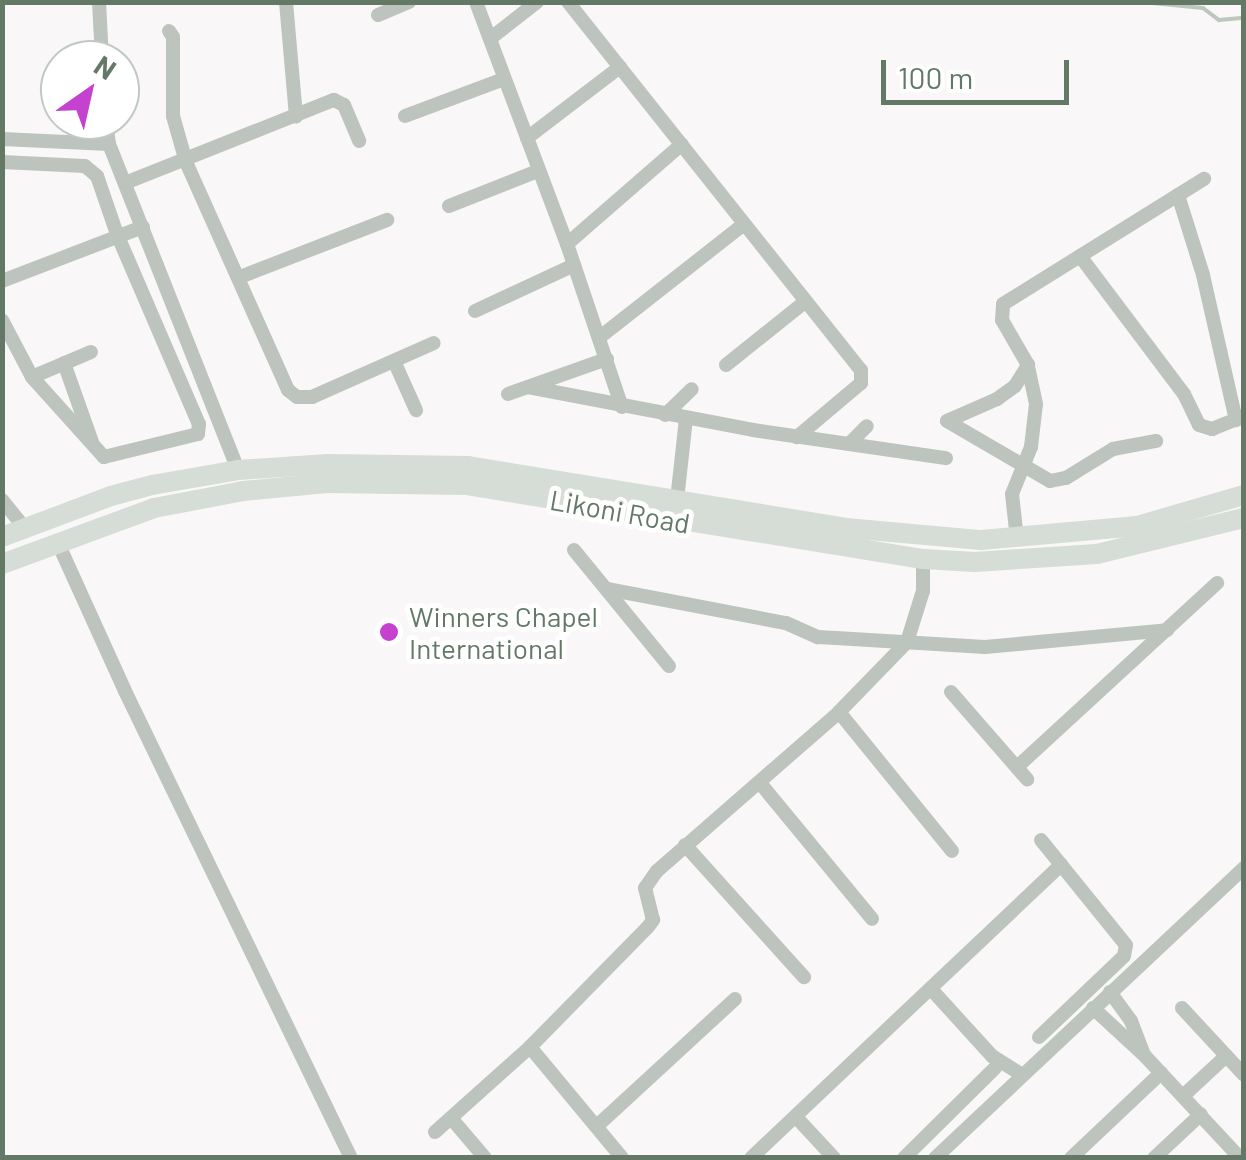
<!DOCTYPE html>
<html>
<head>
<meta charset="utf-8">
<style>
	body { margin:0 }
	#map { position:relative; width:1246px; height:1160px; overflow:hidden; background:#f9f7f8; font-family:Barlow,sans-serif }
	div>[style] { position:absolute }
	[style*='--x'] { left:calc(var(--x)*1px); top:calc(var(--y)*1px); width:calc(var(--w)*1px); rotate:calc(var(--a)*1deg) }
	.stream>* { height:4px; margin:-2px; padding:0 2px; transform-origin:2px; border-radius:2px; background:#bcc8bb }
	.minor>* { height:14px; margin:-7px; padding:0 7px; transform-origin:7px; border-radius:7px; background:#bcc4bd }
	.secondary>* { height:20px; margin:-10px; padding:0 10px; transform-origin:10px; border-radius:10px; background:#d6dcd6 }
	.dots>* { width:28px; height:28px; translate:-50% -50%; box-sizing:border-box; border:5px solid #fff; border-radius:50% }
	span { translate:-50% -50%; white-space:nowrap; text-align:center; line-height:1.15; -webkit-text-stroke:10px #fff; paint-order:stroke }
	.street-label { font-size:28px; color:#637966 }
	.poi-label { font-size:28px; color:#637966 }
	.left { translate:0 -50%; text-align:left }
	.frame { position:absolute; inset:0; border:5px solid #637966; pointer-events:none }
	.north { position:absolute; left:40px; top:40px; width:100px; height:100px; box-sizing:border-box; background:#fff; border:2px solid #c1c9c2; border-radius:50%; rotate:34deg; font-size:28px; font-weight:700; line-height:40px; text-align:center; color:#637966 }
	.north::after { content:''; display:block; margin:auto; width:35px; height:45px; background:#c541d0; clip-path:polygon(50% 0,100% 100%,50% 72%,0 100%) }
	.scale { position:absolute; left:881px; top:60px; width:188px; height:45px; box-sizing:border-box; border:5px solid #637966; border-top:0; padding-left:12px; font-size:30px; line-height:35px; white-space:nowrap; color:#637966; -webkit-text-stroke:8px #fff; paint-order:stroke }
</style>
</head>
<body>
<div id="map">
	<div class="stream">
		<i style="--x:1143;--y:2;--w:60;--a:5.7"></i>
		<i style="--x:1203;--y:8;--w:20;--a:37"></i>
		<i style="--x:1219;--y:20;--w:25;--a:-5"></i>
	</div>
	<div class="minor">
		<i style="--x:99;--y:2;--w:58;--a:87"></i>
		<i style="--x:286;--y:2;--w:115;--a:85"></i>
		<i style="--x:476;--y:2;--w:259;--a:69.4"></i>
		<i style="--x:567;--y:244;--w:172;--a:71.4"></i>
		<i style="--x:568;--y:2;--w:470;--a:51.5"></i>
		<i style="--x:861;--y:370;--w:13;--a:90"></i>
		<i style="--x:861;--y:383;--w:84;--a:139.8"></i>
		<i style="--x:378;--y:15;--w:34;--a:-23"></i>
		<i style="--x:169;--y:31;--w:7;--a:56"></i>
		<i style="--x:173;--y:37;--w:79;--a:90"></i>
		<i style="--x:173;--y:116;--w:48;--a:74.2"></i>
		<i style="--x:186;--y:162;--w:250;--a:65.9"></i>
		<i style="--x:288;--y:390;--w:11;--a:38"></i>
		<i style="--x:297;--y:397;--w:15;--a:0"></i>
		<i style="--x:312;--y:397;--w:133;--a:-23.9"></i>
		<i style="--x:491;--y:38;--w:58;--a:-38"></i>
		<i style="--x:405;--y:116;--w:106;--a:-20.5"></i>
		<i style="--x:106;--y:120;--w:24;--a:83"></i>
		<i style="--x:109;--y:144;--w:351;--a:68.4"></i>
		<i style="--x:527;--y:138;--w:117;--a:-37.4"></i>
		<i style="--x:2;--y:139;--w:107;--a:2.7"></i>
		<i style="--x:2;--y:162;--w:83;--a:2.8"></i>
		<i style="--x:85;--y:166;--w:16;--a:40"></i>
		<i style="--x:97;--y:176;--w:61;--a:71"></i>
		<i style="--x:117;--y:234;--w:207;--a:66.7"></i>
		<i style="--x:199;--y:424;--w:10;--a:96"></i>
		<i style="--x:198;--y:434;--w:97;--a:166.3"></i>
		<i style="--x:104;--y:457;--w:108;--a:-132"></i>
		<i style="--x:32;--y:377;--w:64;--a:-117.8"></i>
		<i style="--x:125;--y:183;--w:225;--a:-21.7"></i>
		<i style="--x:334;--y:100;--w:11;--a:27"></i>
		<i style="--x:344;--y:105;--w:39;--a:67"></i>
		<i style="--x:1178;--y:195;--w:84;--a:72.6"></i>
		<i style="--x:1203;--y:275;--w:149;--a:77.2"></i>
		<i style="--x:449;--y:206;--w:96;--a:-21.5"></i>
		<i style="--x:567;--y:244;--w:152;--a:-41"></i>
		<i style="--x:1080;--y:256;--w:173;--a:53"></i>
		<i style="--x:1184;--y:394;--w:34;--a:64"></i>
		<i style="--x:1199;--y:425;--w:14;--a:17"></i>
		<i style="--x:1212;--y:429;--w:35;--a:-22"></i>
		<i style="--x:240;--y:277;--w:158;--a:-21.2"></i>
		<i style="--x:2;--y:281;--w:151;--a:-21"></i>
		<i style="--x:475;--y:311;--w:109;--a:-24.9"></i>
		<i style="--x:600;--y:337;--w:183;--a:-38.1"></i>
		<i style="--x:394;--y:361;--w:54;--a:65.8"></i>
		<i style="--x:64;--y:363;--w:84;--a:70.5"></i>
		<i style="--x:726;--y:365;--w:102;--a:-38.7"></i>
		<i style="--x:32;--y:377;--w:64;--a:-23"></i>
		<i style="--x:528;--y:387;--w:229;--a:10.8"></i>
		<i style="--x:753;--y:430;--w:195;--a:8.3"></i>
		<i style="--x:508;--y:394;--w:105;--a:-19.5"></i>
		<i style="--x:665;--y:415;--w:37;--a:-44"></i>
		<i style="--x:947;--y:421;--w:119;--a:30.2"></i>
		<i style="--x:1050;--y:481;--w:16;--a:-11"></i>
		<i style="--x:1066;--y:478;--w:55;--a:-31.7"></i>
		<i style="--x:1113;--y:449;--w:44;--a:-10.5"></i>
		<i style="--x:947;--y:421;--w:55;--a:-23.7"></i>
		<i style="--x:997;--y:399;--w:22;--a:-36"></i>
		<i style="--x:1015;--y:386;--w:25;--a:-58"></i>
		<i style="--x:849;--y:444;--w:25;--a:-45"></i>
		<i style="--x:2;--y:500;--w:33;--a:51"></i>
		<i style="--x:677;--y:500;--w:82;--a:-83.7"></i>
		<i style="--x:1017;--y:539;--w:45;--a:-96.3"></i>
		<i style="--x:1012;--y:494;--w:51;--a:-68"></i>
		<i style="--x:1031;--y:447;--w:43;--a:-83.4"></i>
		<i style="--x:1036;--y:404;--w:40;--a:-102"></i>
		<i style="--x:1028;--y:365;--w:52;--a:-120"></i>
		<i style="--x:1002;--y:320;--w:16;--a:-86"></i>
		<i style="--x:1003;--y:304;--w:237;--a:-31.9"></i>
		<i style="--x:57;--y:541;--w:165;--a:65.6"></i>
		<i style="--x:125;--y:691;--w:519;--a:64.18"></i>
		<i style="--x:574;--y:550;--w:150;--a:50.7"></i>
		<i style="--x:607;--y:589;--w:182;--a:10.8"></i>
		<i style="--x:786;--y:623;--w:35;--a:24"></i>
		<i style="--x:818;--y:637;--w:18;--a:3"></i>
		<i style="--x:836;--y:638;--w:149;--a:3.5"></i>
		<i style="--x:985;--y:647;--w:183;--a:-5.3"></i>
		<i style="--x:951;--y:692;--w:116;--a:48.9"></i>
		<i style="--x:839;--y:712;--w:179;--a:50.9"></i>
		<i style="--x:1017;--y:767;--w:272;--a:-42.6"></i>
		<i style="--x:760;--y:783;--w:176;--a:50.5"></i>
		<i style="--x:685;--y:845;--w:178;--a:48"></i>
		<i style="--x:931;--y:989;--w:91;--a:47.7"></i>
		<i style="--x:992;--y:1056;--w:36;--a:32"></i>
		<i style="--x:1110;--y:992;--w:36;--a:54"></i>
		<i style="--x:1131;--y:1021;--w:36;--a:69"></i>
		<i style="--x:1093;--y:1008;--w:71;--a:42.7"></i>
		<i style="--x:1145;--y:1056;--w:139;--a:47"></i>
		<i style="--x:1182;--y:1008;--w:91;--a:47.2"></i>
		<i style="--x:1039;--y:1037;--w:117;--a:-43.6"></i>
		<i style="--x:1124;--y:956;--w:11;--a:-80"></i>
		<i style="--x:1126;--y:945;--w:135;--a:-129"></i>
		<i style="--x:530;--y:1047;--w:144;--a:50.3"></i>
		<i style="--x:1183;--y:1096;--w:59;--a:-42.9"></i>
		<i style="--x:796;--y:1117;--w:56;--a:47.2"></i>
		<i style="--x:451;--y:1118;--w:52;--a:49.6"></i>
		<i style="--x:598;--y:1125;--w:186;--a:-42.6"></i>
		<i style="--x:435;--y:1132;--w:127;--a:-41.8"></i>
		<i style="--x:530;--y:1047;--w:168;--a:-45.5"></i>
		<i style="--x:648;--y:927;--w:9;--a:-54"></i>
		<i style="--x:653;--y:920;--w:33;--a:-104"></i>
		<i style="--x:645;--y:888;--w:21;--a:-55"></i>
		<i style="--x:657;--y:871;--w:242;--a:-41.1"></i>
		<i style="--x:839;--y:712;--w:98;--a:-45.8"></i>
		<i style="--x:907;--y:642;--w:53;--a:-72.6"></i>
		<i style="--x:923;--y:591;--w:32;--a:-90"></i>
		<i style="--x:751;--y:1158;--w:427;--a:-43.4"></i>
		<i style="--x:904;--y:1158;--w:128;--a:-44.7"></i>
		<i style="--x:935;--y:1158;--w:424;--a:-43.2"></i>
		<i style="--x:1071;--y:1158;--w:124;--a:-43.4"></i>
		<i style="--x:1154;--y:1158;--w:64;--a:-43.1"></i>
	</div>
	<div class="secondary">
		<i style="--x:2;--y:537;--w:116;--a:-20.6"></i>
		<i style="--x:111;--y:496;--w:42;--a:-15"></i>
		<i style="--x:152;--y:485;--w:87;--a:-9.9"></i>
		<i style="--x:238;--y:470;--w:90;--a:-3.8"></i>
		<i style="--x:328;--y:464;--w:140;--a:0.8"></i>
		<i style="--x:468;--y:466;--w:383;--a:9.3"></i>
		<i style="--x:846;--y:528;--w:136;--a:5.1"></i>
		<i style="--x:981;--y:540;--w:157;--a:-5.1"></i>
		<i style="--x:1137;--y:526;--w:111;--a:-16.2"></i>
		<i style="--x:2;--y:564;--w:162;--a:-20.2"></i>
		<i style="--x:154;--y:508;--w:91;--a:-10.8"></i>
		<i style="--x:243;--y:491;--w:84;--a:-5.4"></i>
		<i style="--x:327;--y:483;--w:139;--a:0.8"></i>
		<i style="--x:466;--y:485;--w:463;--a:9.2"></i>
		<i style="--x:923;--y:559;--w:52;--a:3.3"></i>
		<i style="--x:975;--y:562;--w:122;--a:-3.8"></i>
		<i style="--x:1097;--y:554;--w:151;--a:-13.8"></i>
	</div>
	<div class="dots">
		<i style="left:389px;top:632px;background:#c541d0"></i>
	</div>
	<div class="street-label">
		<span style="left:620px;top:511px;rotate:10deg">Likoni Road</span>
	</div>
	<div class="poi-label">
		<span class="left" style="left:409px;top:632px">Winners Chapel<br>International</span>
	</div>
	<div class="frame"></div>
	<div class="north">N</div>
	<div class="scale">100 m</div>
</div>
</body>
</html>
